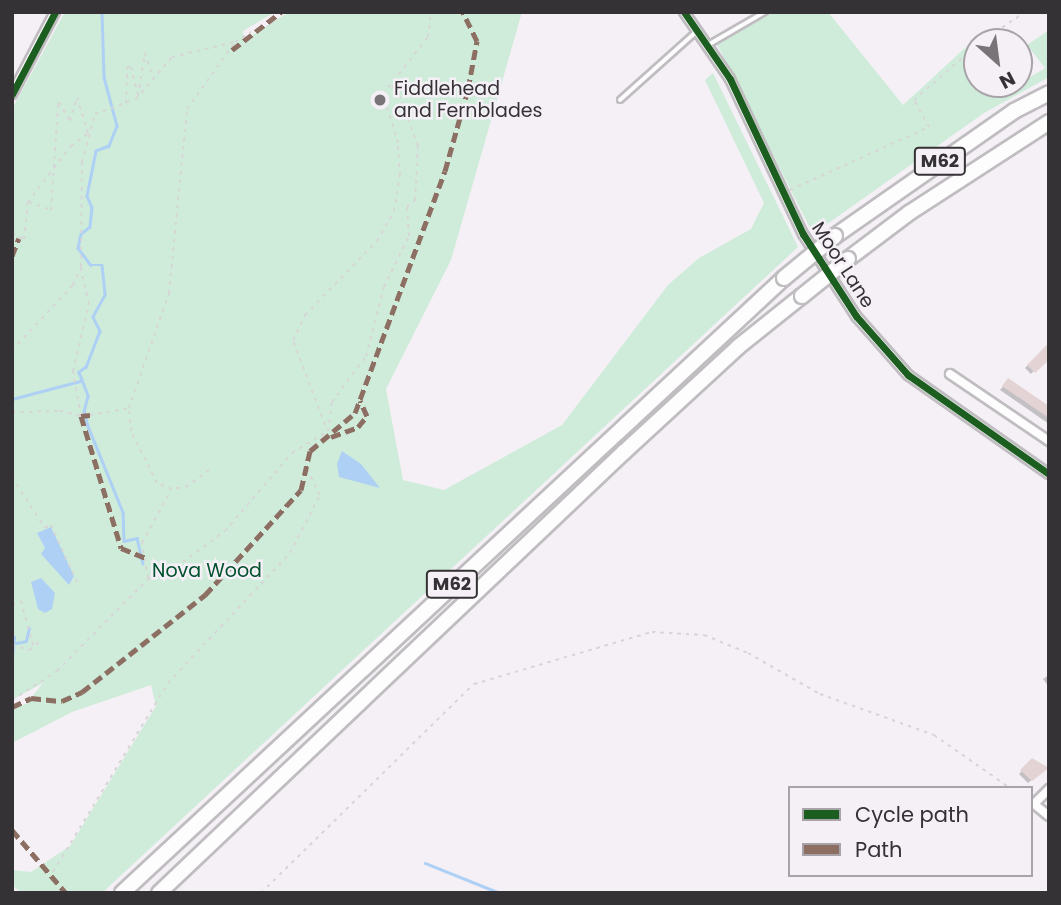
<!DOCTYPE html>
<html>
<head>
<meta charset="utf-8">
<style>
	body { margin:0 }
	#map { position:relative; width:1061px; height:905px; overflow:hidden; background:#f4f0f5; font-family:Poppins,sans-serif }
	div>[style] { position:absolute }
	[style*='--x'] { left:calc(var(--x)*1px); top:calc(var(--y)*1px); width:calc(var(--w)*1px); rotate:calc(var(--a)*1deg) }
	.green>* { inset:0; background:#cfecda }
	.water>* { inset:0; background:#aed0f4 }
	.shadow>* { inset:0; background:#0003 }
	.stream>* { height:2.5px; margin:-1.25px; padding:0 1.25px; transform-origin:1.25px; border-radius:1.25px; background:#aed0f4 }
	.building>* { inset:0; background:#e4d3d4 }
	.path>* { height:2px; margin-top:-1px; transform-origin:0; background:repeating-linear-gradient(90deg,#d7d6d7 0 3.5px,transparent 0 8.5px) }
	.roads { filter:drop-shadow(2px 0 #c0bdc1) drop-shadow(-2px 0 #c0bdc1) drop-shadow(0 2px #c0bdc1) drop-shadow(0 -2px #c0bdc1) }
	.service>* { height:3.5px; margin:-1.75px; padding:0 1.75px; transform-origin:1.75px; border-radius:1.75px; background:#fdfdfe }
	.minor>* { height:8px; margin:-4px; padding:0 4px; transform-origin:4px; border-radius:4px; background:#fdfdfe }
	.motorway>* { height:14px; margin:-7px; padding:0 7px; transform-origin:7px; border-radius:7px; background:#fdfdfe }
	.bridges { filter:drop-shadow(2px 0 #c0bdc1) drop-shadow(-2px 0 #c0bdc1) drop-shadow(0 2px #c0bdc1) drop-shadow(0 -2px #c0bdc1) }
	.motorway-bridge>* { height:14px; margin:-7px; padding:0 7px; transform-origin:7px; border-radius:7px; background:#fdfdfe }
	.quiet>* { height:5px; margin-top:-2.5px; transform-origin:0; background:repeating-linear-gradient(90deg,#8d6e63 0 10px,transparent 0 15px) }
	.cycleway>* { height:7px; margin:-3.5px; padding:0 3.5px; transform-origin:3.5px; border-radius:3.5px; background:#1b5e20 }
	.dots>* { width:19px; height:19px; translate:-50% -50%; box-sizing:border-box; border:4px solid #f5eff6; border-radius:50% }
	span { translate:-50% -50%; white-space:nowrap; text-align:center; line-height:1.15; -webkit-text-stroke:5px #f5eff6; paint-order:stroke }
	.shield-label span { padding:2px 5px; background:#f5eff6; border:2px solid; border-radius:5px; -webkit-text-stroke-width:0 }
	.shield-label { font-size:18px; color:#353235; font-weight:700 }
	.poi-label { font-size:19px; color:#353235 }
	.left { translate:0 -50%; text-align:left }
	.street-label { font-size:19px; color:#353235 }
	.park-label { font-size:19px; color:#00512d }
	.frame { position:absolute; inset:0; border:14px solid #353235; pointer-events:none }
	.legend { position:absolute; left:788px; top:786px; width:245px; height:91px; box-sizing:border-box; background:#f5eff6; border:2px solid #a8a3a9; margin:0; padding:9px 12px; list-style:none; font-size:21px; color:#353235 }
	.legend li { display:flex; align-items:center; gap:14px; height:35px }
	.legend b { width:35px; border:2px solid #a8a3a9 }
	.north { position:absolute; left:963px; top:28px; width:70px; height:70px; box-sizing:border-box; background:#f5eff6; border:2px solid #a8a3a9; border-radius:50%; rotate:152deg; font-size:19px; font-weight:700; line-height:28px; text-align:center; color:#353235 }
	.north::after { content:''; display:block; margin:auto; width:24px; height:32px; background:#787478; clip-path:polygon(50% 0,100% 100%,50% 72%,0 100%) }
</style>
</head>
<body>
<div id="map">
	<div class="green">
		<i style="clip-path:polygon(65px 12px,275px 12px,243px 31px,244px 40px,289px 12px,522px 12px,451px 260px,386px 389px,403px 480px,444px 490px,562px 425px,668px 285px,699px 258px,751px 229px,764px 203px,705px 80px,713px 73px,798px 247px,102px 893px,22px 893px,12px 885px,12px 870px,31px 872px,70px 846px,156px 706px,151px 685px,72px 712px,12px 743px,12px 709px,26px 704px,43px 683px,12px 700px,12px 109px)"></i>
		<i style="clip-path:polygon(774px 12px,828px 12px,903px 105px,978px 36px,983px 42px,977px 42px,977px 84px,1019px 84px,1045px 68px,1027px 45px,1049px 30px,1049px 77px,984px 113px,813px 234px,717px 44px)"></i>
	</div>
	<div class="water">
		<i style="clip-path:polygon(342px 451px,361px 464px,380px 488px,339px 477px,337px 464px)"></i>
		<i style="clip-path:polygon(51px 527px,74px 576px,69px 585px,41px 554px,45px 548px,37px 533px)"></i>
		<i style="clip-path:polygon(41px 578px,55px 593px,52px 609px,45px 613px,38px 609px,31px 582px)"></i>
	</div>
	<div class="shadow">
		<i style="clip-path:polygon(1049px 343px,1049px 355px,1031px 374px,1025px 368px)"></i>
		<i style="clip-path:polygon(1005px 384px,1049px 408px,1049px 424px,1000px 390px)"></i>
		<i style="clip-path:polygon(1049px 675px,1049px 687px,1043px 679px)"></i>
		<i style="clip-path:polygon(1032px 760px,1047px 767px,1028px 783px,1019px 774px)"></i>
	</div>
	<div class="stream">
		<i style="--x:102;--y:12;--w:65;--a:88.2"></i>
		<i style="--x:104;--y:77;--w:51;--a:75.1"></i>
		<i style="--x:117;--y:126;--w:22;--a:112"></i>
		<i style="--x:109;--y:146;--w:14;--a:159"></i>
		<i style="--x:96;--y:151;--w:46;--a:101.3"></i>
		<i style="--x:87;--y:196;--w:12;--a:66"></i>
		<i style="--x:92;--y:207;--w:20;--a:96"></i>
		<i style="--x:90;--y:227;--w:11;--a:142"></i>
		<i style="--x:81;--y:234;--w:14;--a:102"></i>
		<i style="--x:78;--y:248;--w:21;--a:53"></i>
		<i style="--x:91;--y:265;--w:11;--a:0"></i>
		<i style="--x:102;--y:265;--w:30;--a:84"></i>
		<i style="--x:105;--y:295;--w:25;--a:119"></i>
		<i style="--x:93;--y:317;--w:16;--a:63"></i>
		<i style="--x:100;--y:331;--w:39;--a:111"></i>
		<i style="--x:86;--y:367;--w:9;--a:144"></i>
		<i style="--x:79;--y:372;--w:26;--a:69"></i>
		<i style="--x:88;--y:396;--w:16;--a:104"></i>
		<i style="--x:84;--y:412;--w:15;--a:74"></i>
		<i style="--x:88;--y:426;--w:93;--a:67.9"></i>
		<i style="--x:123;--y:512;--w:29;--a:88"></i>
		<i style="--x:124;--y:541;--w:13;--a:-13"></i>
		<i style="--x:137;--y:538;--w:26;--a:77"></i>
		<i style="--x:12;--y:399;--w:70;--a:-14.8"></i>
		<i style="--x:16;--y:643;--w:10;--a:-11"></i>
		<i style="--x:26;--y:641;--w:13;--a:-77"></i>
		<i style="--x:12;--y:657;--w:20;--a:-84"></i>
		<i style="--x:425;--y:863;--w:81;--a:21.8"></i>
	</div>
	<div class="building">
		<i style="clip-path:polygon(1049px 343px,1049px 360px,1035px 373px,1027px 365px)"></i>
		<i style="clip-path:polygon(1008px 378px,1049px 406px,1049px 418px,1002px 386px)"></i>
		<i style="clip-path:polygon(1032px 758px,1049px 768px,1032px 781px,1020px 770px)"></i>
	</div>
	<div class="path">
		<i style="--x:981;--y:42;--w:53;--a:-34.3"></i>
		<i style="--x:126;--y:103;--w:36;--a:-88"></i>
		<i style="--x:127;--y:67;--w:4;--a:0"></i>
		<i style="--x:131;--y:67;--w:30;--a:76"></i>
		<i style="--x:138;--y:96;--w:44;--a:-80.8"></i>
		<i style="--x:145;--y:53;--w:25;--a:72"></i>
		<i style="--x:790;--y:190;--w:153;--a:-24.4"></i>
		<i style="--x:929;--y:127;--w:31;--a:-119"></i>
		<i style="--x:914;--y:100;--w:84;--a:-41.1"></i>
		<i style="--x:29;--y:202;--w:23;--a:20"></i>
		<i style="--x:51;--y:210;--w:104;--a:-86.1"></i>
		<i style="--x:58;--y:106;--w:4;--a:-76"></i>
		<i style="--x:59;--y:102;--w:22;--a:60"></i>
		<i style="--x:70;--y:121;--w:24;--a:-73"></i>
		<i style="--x:12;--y:233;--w:13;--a:27"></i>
		<i style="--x:24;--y:239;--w:37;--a:-84"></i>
		<i style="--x:28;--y:202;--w:71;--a:-52.5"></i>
		<i style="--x:71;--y:146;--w:21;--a:-37"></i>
		<i style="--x:88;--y:133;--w:37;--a:-107"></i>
		<i style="--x:12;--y:350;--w:89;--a:-46.8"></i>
		<i style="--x:73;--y:285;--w:20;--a:-66"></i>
		<i style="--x:81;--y:267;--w:105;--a:-89.5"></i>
		<i style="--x:82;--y:162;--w:50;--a:-74.8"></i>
		<i style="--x:95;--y:114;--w:44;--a:-20.1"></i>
		<i style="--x:136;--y:99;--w:55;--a:-49.4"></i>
		<i style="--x:172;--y:57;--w:64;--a:-13.6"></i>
		<i style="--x:12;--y:412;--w:48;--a:-1.2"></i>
		<i style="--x:60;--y:411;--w:22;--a:13"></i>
		<i style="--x:81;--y:416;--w:46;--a:-100.1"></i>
		<i style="--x:73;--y:371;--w:69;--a:-76.6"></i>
		<i style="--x:89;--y:304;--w:37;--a:-103"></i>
		<i style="--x:90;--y:415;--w:39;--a:-10"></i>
		<i style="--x:325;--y:425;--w:91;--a:-110.6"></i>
		<i style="--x:293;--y:340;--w:28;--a:-64"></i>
		<i style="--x:305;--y:315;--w:103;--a:-45.8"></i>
		<i style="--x:377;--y:241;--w:34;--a:-60"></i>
		<i style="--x:394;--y:211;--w:36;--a:-81"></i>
		<i style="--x:400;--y:175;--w:32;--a:-94"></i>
		<i style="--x:398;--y:143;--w:51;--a:-107"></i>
		<i style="--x:383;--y:94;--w:73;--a:-51.7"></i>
		<i style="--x:428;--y:37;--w:25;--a:-83"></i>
		<i style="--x:209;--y:470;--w:26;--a:143"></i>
		<i style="--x:188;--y:486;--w:16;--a:169"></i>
		<i style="--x:172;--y:489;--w:16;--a:-158"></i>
		<i style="--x:157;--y:483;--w:58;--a:-116.6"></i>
		<i style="--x:131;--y:431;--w:23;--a:-95"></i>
		<i style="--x:129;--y:408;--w:122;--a:-70.8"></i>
		<i style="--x:169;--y:293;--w:185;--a:-84.4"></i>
		<i style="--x:187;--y:109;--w:82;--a:-54.4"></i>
		<i style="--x:235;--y:42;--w:19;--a:-32"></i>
		<i style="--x:12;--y:477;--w:61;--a:57.1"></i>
		<i style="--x:45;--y:528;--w:7;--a:-27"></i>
		<i style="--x:51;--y:525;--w:63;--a:65.5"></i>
		<i style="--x:148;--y:578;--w:36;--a:-100"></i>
		<i style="--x:142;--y:543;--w:60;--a:-61.3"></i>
		<i style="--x:12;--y:605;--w:10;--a:-24"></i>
		<i style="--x:21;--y:601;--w:49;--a:74.5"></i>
		<i style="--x:12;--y:645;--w:19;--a:16"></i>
		<i style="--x:30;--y:650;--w:12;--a:-42"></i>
		<i style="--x:12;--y:700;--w:54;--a:-32.8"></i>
		<i style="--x:57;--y:671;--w:129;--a:-45.3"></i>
		<i style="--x:148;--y:579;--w:22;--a:-18"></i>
		<i style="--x:169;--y:572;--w:69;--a:-36.2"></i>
		<i style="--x:225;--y:531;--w:103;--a:-49.3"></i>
		<i style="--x:292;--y:453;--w:42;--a:-31.4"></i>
		<i style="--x:328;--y:431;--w:29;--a:-82"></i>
		<i style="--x:332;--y:402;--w:57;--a:-53.5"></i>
		<i style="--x:366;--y:356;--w:71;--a:-75.4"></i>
		<i style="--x:384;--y:287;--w:57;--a:-63.9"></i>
		<i style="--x:409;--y:236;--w:29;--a:-94"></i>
		<i style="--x:407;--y:207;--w:11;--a:-41"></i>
		<i style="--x:415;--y:200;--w:54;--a:-86.8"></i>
		<i style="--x:418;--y:146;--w:54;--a:-110.4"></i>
		<i style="--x:399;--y:95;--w:16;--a:-128"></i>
		<i style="--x:53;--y:872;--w:221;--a:-58.7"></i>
		<i style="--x:168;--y:683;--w:178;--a:-46.8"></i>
		<i style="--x:290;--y:553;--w:65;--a:-62.7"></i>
		<i style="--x:320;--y:495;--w:33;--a:-117"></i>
		<i style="--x:261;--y:893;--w:298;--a:-44.5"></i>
		<i style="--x:474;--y:684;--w:185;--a:-16.3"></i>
		<i style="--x:652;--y:632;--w:52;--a:3.3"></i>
		<i style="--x:704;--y:635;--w:48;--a:22.2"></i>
		<i style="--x:748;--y:653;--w:83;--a:29.7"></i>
		<i style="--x:820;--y:694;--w:121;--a:19.8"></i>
		<i style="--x:934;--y:735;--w:93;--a:34.9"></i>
	</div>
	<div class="roads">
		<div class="service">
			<i style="--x:708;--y:45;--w:66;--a:-30.1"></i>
			<i style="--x:620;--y:100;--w:101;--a:-41.8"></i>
		</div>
		<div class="minor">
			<i style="--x:684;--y:12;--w:81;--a:55.5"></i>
			<i style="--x:730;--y:79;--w:171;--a:64.8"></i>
			<i style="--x:803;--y:234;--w:98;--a:57.1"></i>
			<i style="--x:856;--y:316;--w:79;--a:48.6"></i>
			<i style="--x:908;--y:375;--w:172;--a:35.1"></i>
			<i style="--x:12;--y:94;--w:93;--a:-62.3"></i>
			<i style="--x:950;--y:374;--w:120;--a:34.1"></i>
			<i style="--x:1049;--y:789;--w:21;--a:135"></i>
			<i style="--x:1034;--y:804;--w:19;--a:39"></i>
		</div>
		<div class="motorway">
			<i style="--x:835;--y:236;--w:218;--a:-34.9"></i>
			<i style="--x:1014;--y:111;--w:39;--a:-27"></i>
			<i style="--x:848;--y:259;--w:76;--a:-37"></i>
			<i style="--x:909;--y:213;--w:167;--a:-33"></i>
			<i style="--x:122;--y:893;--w:904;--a:-42.89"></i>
			<i style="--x:159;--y:893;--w:641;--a:-43.48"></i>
			<i style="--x:624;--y:452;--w:155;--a:-42.6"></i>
			<i style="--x:738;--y:347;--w:82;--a:-38.6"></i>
		</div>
	</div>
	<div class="bridges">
		<div class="motorway-bridge">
			<i style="--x:784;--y:278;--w:66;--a:-39.5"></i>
			<i style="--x:802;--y:296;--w:59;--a:-38.8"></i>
		</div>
	</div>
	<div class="quiet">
		<i style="--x:232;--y:50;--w:62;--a:-37.8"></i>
		<i style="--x:12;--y:256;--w:19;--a:-69"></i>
		<i style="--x:90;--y:415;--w:9;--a:174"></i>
		<i style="--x:81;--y:416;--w:138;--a:73.1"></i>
		<i style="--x:121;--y:548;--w:27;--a:22"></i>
		<i style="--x:331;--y:437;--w:29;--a:-20"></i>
		<i style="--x:358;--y:427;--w:14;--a:-51"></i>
		<i style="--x:367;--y:416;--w:17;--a:-114"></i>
		<i style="--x:12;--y:707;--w:21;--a:-25"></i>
		<i style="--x:31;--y:698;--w:31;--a:6"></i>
		<i style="--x:62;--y:701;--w:22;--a:-24"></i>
		<i style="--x:82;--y:692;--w:157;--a:-38.3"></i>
		<i style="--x:205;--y:595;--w:142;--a:-47.6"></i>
		<i style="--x:301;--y:490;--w:40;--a:-77"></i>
		<i style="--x:310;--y:451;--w:59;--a:-40.2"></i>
		<i style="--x:355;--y:413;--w:258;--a:-69.6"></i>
		<i style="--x:445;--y:171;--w:85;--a:-74.3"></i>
		<i style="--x:468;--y:89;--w:49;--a:-79.4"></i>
		<i style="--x:477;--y:41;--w:32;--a:-116"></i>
		<i style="--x:12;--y:830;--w:83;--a:49.4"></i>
	</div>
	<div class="cycleway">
		<i style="--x:684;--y:12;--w:81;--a:55.5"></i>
		<i style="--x:730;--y:79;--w:171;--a:64.8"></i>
		<i style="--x:803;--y:234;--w:98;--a:57.1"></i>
		<i style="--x:856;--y:316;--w:79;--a:48.6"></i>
		<i style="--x:908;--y:375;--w:172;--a:35.1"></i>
		<i style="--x:12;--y:94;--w:93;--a:-62.3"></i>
	</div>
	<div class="dots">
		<i style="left:380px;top:100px;background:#787478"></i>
	</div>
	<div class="shield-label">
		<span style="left:940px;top:161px">M62</span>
		<span style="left:452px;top:584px">M62</span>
	</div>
	<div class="poi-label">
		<span class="left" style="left:394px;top:100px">Fiddlehead<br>and Fernblades</span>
	</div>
	<div class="street-label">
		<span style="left:843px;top:265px;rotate:57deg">Moor Lane</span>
	</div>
	<div class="park-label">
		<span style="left:207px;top:571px">Nova Wood</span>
	</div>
	<div class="frame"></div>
	<ul class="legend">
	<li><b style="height:9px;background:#1b5e20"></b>Cycle path</li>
	<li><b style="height:9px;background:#8d6e63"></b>Path</li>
	</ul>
	<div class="north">N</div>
</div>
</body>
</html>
